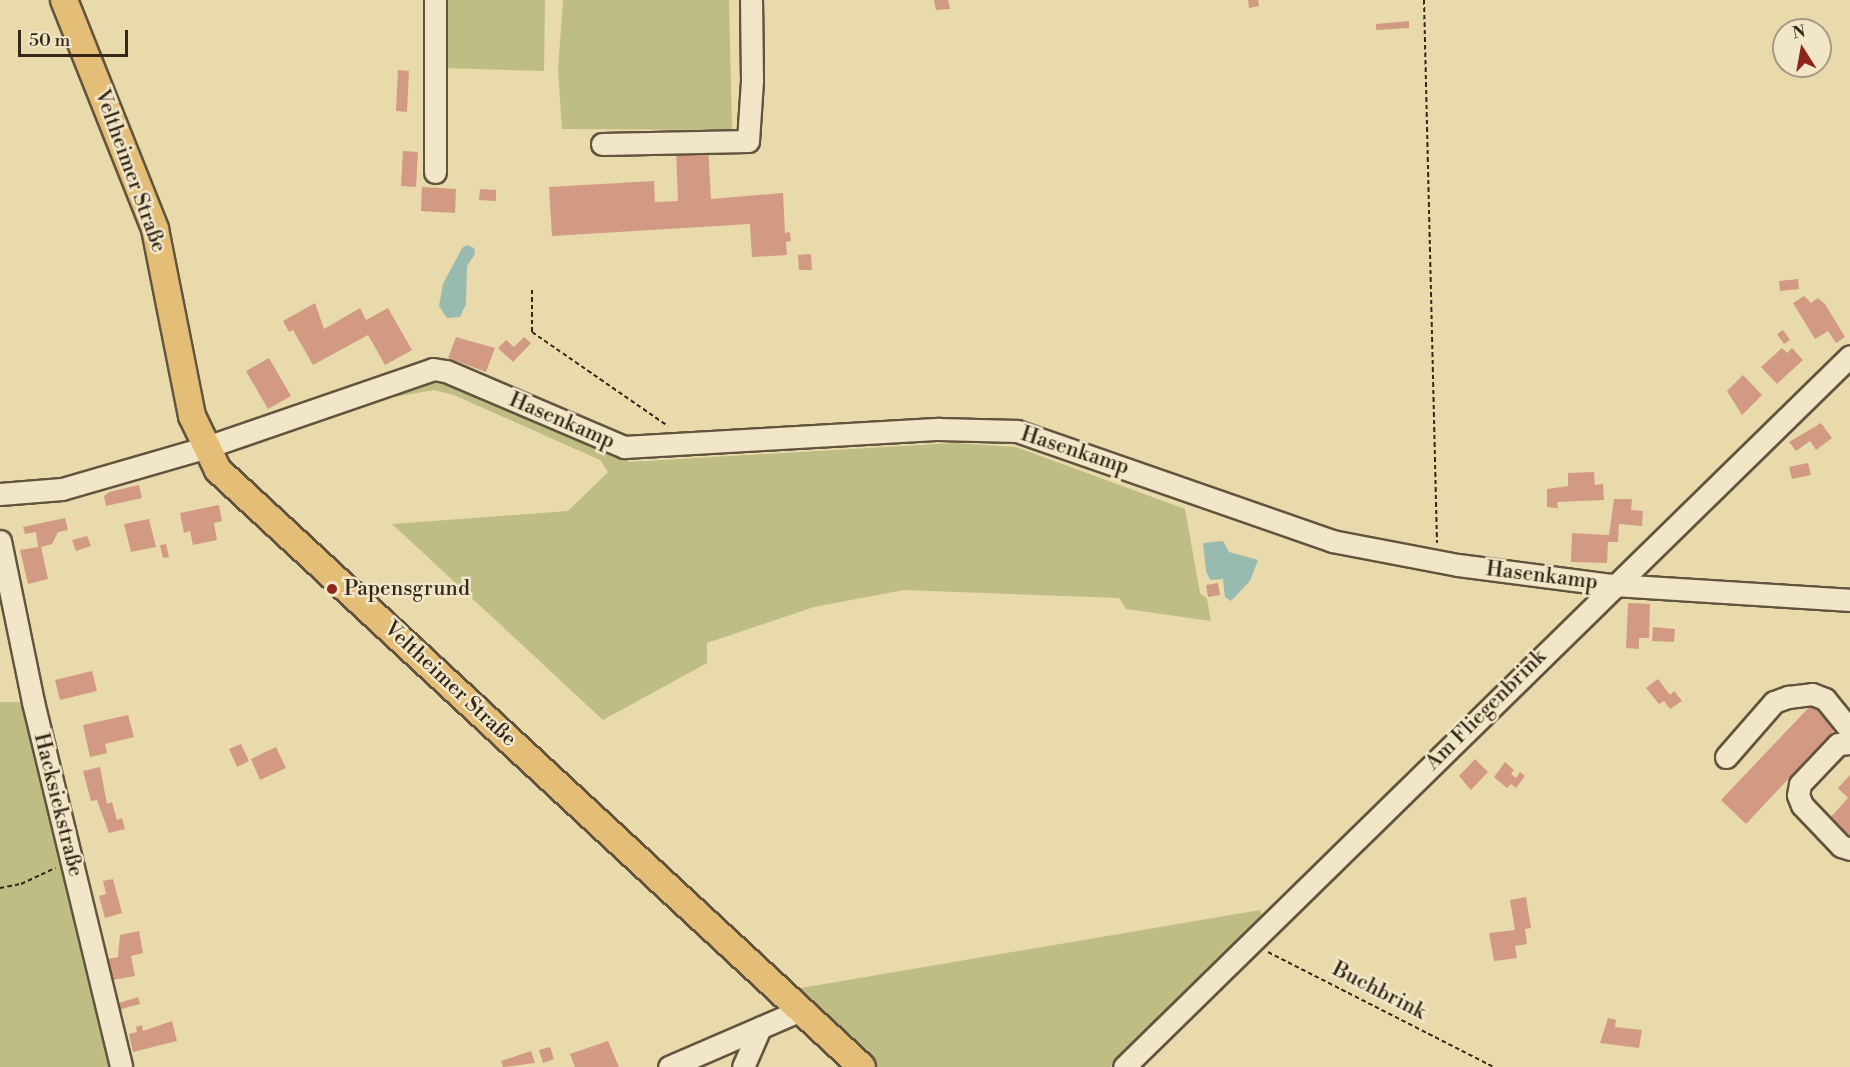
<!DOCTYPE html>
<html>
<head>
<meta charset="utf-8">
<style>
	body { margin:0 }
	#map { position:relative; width:1850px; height:1067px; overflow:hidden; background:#e9daab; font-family:"Libre Bodoni",serif }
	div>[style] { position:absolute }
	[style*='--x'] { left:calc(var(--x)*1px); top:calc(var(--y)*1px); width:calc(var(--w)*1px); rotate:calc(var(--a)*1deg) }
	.green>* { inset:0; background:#bebd84 }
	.water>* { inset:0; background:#98baaf }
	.building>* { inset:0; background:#d29a82 }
	.path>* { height:2px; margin-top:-1px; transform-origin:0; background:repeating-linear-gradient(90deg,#352719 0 4.5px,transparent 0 7.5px) }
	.roads { filter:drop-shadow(2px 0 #62543e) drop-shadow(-2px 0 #62543e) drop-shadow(0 2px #62543e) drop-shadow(0 -2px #62543e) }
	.minor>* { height:21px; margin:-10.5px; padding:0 10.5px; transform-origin:10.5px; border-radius:10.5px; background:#f1e7c8 }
	.major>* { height:26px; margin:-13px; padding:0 13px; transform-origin:13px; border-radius:13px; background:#e4bd76 }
	.dots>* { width:16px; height:16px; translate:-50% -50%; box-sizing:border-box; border:3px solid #f1e7c8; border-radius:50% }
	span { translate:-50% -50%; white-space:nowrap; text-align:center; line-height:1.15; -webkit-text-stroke:5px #f1e7c8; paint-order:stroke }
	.street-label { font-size:21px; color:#352719 }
	.poi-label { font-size:21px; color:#352719 }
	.left { translate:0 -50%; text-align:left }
	.north { position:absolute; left:1772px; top:18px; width:60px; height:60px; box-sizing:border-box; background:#f1e7c8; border:2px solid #a69a82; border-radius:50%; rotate:349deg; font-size:16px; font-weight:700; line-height:24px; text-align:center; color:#352719 }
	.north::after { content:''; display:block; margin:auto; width:21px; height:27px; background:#8f2418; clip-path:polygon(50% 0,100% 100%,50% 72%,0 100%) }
	.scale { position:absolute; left:18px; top:30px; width:110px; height:27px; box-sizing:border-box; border:3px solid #352719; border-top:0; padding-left:8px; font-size:18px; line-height:21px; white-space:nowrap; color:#352719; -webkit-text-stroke:4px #f1e7c8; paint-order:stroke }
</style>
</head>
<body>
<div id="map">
	<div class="green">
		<i style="clip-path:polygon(441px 0,545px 0,544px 71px,440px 68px)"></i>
		<i style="clip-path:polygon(563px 0,729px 0,732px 130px,562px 129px,558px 70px)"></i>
		<i style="clip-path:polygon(434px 375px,628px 451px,628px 462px,954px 443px,1016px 447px,1185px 509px,1200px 593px,1207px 599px,1211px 621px,1126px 609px,1119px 598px,904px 590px,814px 607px,707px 643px,707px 663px,603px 720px,392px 524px,568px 511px,608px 472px,600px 460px,454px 395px,434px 390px,388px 398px,238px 451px,230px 444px)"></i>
		<i style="clip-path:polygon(0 702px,28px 702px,116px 1067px,0 1067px)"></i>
		<i style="clip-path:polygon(1260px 910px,1263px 918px,1110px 1067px,878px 1067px,795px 989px)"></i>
	</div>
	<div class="water">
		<i style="clip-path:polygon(467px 245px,474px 248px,475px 254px,467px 266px,466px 304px,460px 317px,447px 318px,439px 306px,443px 284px,462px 248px)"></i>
		<i style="clip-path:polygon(1223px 541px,1229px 552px,1258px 560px,1250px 581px,1231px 601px,1225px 597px,1223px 579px,1210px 580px,1206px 571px,1203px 543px)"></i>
	</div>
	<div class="building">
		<i style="clip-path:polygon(934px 0,948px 0,950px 9px,936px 10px)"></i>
		<i style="clip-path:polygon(1248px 0,1258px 0,1259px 6px,1249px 8px)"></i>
		<i style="clip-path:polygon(1409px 21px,1409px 28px,1376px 30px,1376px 24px)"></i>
		<i style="clip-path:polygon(398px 70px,409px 71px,407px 112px,396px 111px)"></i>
		<i style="clip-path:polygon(708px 146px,711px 199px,783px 193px,785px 233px,790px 232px,791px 241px,786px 242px,787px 255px,752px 257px,750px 224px,552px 236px,549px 187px,654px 181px,655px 202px,678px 201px,676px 148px)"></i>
		<i style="clip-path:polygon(403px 151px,418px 152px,416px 187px,401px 186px)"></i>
		<i style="clip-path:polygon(422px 187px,456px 189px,455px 213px,421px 211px)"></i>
		<i style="clip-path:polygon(480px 189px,496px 190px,496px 201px,479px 200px)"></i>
		<i style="clip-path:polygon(811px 254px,812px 270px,799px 270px,798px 255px)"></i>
		<i style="clip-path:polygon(1798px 279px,1799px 289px,1780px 291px,1779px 281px)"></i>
		<i style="clip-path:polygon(1804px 296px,1811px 303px,1818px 298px,1825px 304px,1845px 337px,1836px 343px,1828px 331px,1815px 339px,1793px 303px)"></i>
		<i style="clip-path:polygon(315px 303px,324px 329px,360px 308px,366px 320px,388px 308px,412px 350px,385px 365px,368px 335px,313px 365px,293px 330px,289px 332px,283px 321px)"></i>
		<i style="clip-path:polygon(1783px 330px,1790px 340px,1784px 344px,1777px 334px)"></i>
		<i style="clip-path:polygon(456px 337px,495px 348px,486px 372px,448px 358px)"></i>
		<i style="clip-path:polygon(524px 337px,531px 343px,513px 362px,498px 348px,506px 340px,514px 347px)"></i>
		<i style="clip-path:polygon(1782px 348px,1787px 353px,1792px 348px,1803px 360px,1777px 384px,1761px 367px)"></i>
		<i style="clip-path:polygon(269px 358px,291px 396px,268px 409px,246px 371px)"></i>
		<i style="clip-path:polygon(1743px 375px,1762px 395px,1742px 415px,1727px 391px)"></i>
		<i style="clip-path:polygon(1821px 423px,1832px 438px,1816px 450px,1810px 441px,1796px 451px,1789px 442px)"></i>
		<i style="clip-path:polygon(1808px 463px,1811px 475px,1792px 479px,1789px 467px)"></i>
		<i style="clip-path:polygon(1594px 472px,1595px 485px,1603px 484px,1604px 500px,1557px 502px,1558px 508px,1547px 507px,1547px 489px,1568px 486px,1568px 473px)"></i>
		<i style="clip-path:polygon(139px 485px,142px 498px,106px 506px,104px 496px,109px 492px)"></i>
		<i style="clip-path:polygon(1614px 499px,1632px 499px,1631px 510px,1643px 511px,1642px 526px,1619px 524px,1618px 542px,1608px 542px,1607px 563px,1571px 562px,1572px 533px,1609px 535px)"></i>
		<i style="clip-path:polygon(219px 505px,222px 521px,214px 523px,217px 540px,193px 545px,190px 531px,184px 533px,180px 513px)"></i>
		<i style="clip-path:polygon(65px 518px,68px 530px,58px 532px,52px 544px,41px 547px,48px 579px,28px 584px,20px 550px,38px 547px,36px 532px,25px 534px,23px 527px)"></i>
		<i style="clip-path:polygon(149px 519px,156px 547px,131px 552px,124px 524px)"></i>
		<i style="clip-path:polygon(87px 536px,91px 546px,76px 551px,72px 540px)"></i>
		<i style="clip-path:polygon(166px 544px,169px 557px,163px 558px,160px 545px)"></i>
		<i style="clip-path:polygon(1218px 583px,1220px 595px,1208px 597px,1206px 585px)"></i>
		<i style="clip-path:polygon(1628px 603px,1650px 604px,1649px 638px,1639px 638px,1639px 649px,1626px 648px)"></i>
		<i style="clip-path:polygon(1653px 627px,1675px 629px,1674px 642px,1652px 641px)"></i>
		<i style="clip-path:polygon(92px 671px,97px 691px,60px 700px,55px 680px)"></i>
		<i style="clip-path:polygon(1658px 679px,1670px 695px,1674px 691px,1682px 701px,1670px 709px,1664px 701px,1659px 704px,1646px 688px)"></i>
		<i style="clip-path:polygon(1813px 703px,1837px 727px,1746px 824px,1721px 800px)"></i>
		<i style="clip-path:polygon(128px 715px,134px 737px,105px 744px,107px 753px,90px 757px,83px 725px)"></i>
		<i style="clip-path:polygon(241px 744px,249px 761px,237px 767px,229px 749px)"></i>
		<i style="clip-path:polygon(276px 747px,286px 768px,260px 780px,251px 759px)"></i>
		<i style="clip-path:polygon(1475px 759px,1488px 772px,1471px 790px,1459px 776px)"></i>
		<i style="clip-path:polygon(1505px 762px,1514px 770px,1511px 774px,1516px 778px,1520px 772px,1525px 776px,1516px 788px,1511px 784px,1507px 788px,1494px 777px)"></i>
		<i style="clip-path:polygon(100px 767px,107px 804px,112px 802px,117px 820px,122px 818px,125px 829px,109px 833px,97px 800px,91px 801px,83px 771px)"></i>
		<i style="clip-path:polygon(1850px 775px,1850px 836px,1830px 818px,1848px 798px,1838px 788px)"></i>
		<i style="clip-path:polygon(113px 879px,122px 913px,105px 918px,99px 896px,106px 894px,103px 881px)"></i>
		<i style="clip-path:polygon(1526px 897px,1531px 928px,1525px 929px,1527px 944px,1515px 946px,1517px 958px,1494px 961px,1489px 933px,1515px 930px,1510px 900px)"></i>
		<i style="clip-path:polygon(139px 931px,143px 953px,131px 956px,135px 976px,112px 980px,108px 959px,118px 957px,120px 935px)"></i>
		<i style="clip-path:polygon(138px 997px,140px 1004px,118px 1010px,116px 1004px)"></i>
		<i style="clip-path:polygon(1608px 1018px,1616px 1020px,1615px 1027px,1642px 1030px,1639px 1048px,1600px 1043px)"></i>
		<i style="clip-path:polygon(172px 1021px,177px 1041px,133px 1052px,129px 1034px,137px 1032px,136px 1027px,142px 1025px,143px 1031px)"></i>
		<i style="clip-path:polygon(608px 1041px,619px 1067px,575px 1067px,570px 1054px)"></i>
		<i style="clip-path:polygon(550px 1047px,554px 1059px,543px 1063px,539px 1050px)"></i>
		<i style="clip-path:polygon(531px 1051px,535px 1063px,503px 1067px,501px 1061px)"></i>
	</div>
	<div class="path">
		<i style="--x:1424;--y:0;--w:543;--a:88.63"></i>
		<i style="--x:532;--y:290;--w:42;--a:90"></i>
		<i style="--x:532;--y:332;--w:165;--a:34.7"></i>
		<i style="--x:0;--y:888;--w:21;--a:-11"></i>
		<i style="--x:21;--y:884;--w:38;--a:-25"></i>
		<i style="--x:1268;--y:952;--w:254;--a:27"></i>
	</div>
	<div class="roads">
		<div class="minor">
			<i style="--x:602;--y:144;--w:146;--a:-1.2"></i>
			<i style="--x:748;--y:141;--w:61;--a:-86.2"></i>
			<i style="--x:752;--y:80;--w:80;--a:-90.7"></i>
			<i style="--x:435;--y:172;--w:172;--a:-90"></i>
			<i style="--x:0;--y:494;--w:62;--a:-4.6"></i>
			<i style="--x:62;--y:489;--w:148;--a:-16.1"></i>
			<i style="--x:204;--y:448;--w:242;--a:-19"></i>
			<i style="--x:433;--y:369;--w:13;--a:9"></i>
			<i style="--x:446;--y:371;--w:194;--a:23.1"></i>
			<i style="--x:624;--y:447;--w:316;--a:-3.3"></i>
			<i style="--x:939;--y:429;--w:78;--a:1.5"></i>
			<i style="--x:1017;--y:431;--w:334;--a:19.2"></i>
			<i style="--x:1332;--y:541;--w:128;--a:10.8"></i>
			<i style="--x:1458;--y:565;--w:156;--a:7.4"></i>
			<i style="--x:1613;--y:585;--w:237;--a:3.6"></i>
			<i style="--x:0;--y:541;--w:164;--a:78.4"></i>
			<i style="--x:33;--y:702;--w:375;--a:76.4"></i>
			<i style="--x:1850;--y:743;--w:12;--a:175"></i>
			<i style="--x:1838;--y:744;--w:55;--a:133.5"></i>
			<i style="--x:1800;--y:784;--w:11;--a:100"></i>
			<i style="--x:1798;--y:795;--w:11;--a:68"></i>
			<i style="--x:1802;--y:805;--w:57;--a:46.4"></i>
			<i style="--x:1841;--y:846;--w:9;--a:18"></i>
			<i style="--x:1726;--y:757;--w:73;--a:-48.9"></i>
			<i style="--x:1774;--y:702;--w:15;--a:-20"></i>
			<i style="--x:1788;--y:697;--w:24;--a:-7"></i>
			<i style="--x:1812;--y:694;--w:14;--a:21"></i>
			<i style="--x:1825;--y:699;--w:40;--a:51"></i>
			<i style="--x:669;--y:1067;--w:144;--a:-23.4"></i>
			<i style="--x:743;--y:1067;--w:43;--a:-66.4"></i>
			<i style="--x:1124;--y:1067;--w:1016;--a:-44.4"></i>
		</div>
		<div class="major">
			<i style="--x:64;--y:0;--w:246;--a:68.3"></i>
			<i style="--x:155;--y:229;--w:191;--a:78.8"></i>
			<i style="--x:192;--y:416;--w:60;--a:64.3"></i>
			<i style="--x:218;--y:470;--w:878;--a:42.83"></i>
		</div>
	</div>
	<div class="dots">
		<i style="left:332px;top:589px;background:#8f2418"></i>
	</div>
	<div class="street-label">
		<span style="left:130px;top:171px;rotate:70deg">Veltheimer Straße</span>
		<span style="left:562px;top:421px;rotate:23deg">Hasenkamp</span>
		<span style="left:1075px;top:451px;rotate:18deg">Hasenkamp</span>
		<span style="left:1542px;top:576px;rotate:7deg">Hasenkamp</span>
		<span style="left:450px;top:684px;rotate:43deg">Veltheimer Straße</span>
		<span style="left:1486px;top:710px;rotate:-45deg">Am Fliegenbrink</span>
		<span style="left:58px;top:805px;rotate:76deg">Hacksiekstraße</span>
		<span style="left:1379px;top:991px;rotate:27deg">Buchbrink</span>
	</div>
	<div class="poi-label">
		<span class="left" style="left:344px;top:589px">Papensgrund</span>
	</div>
	<div class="north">N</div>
	<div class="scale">50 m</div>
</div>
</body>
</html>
